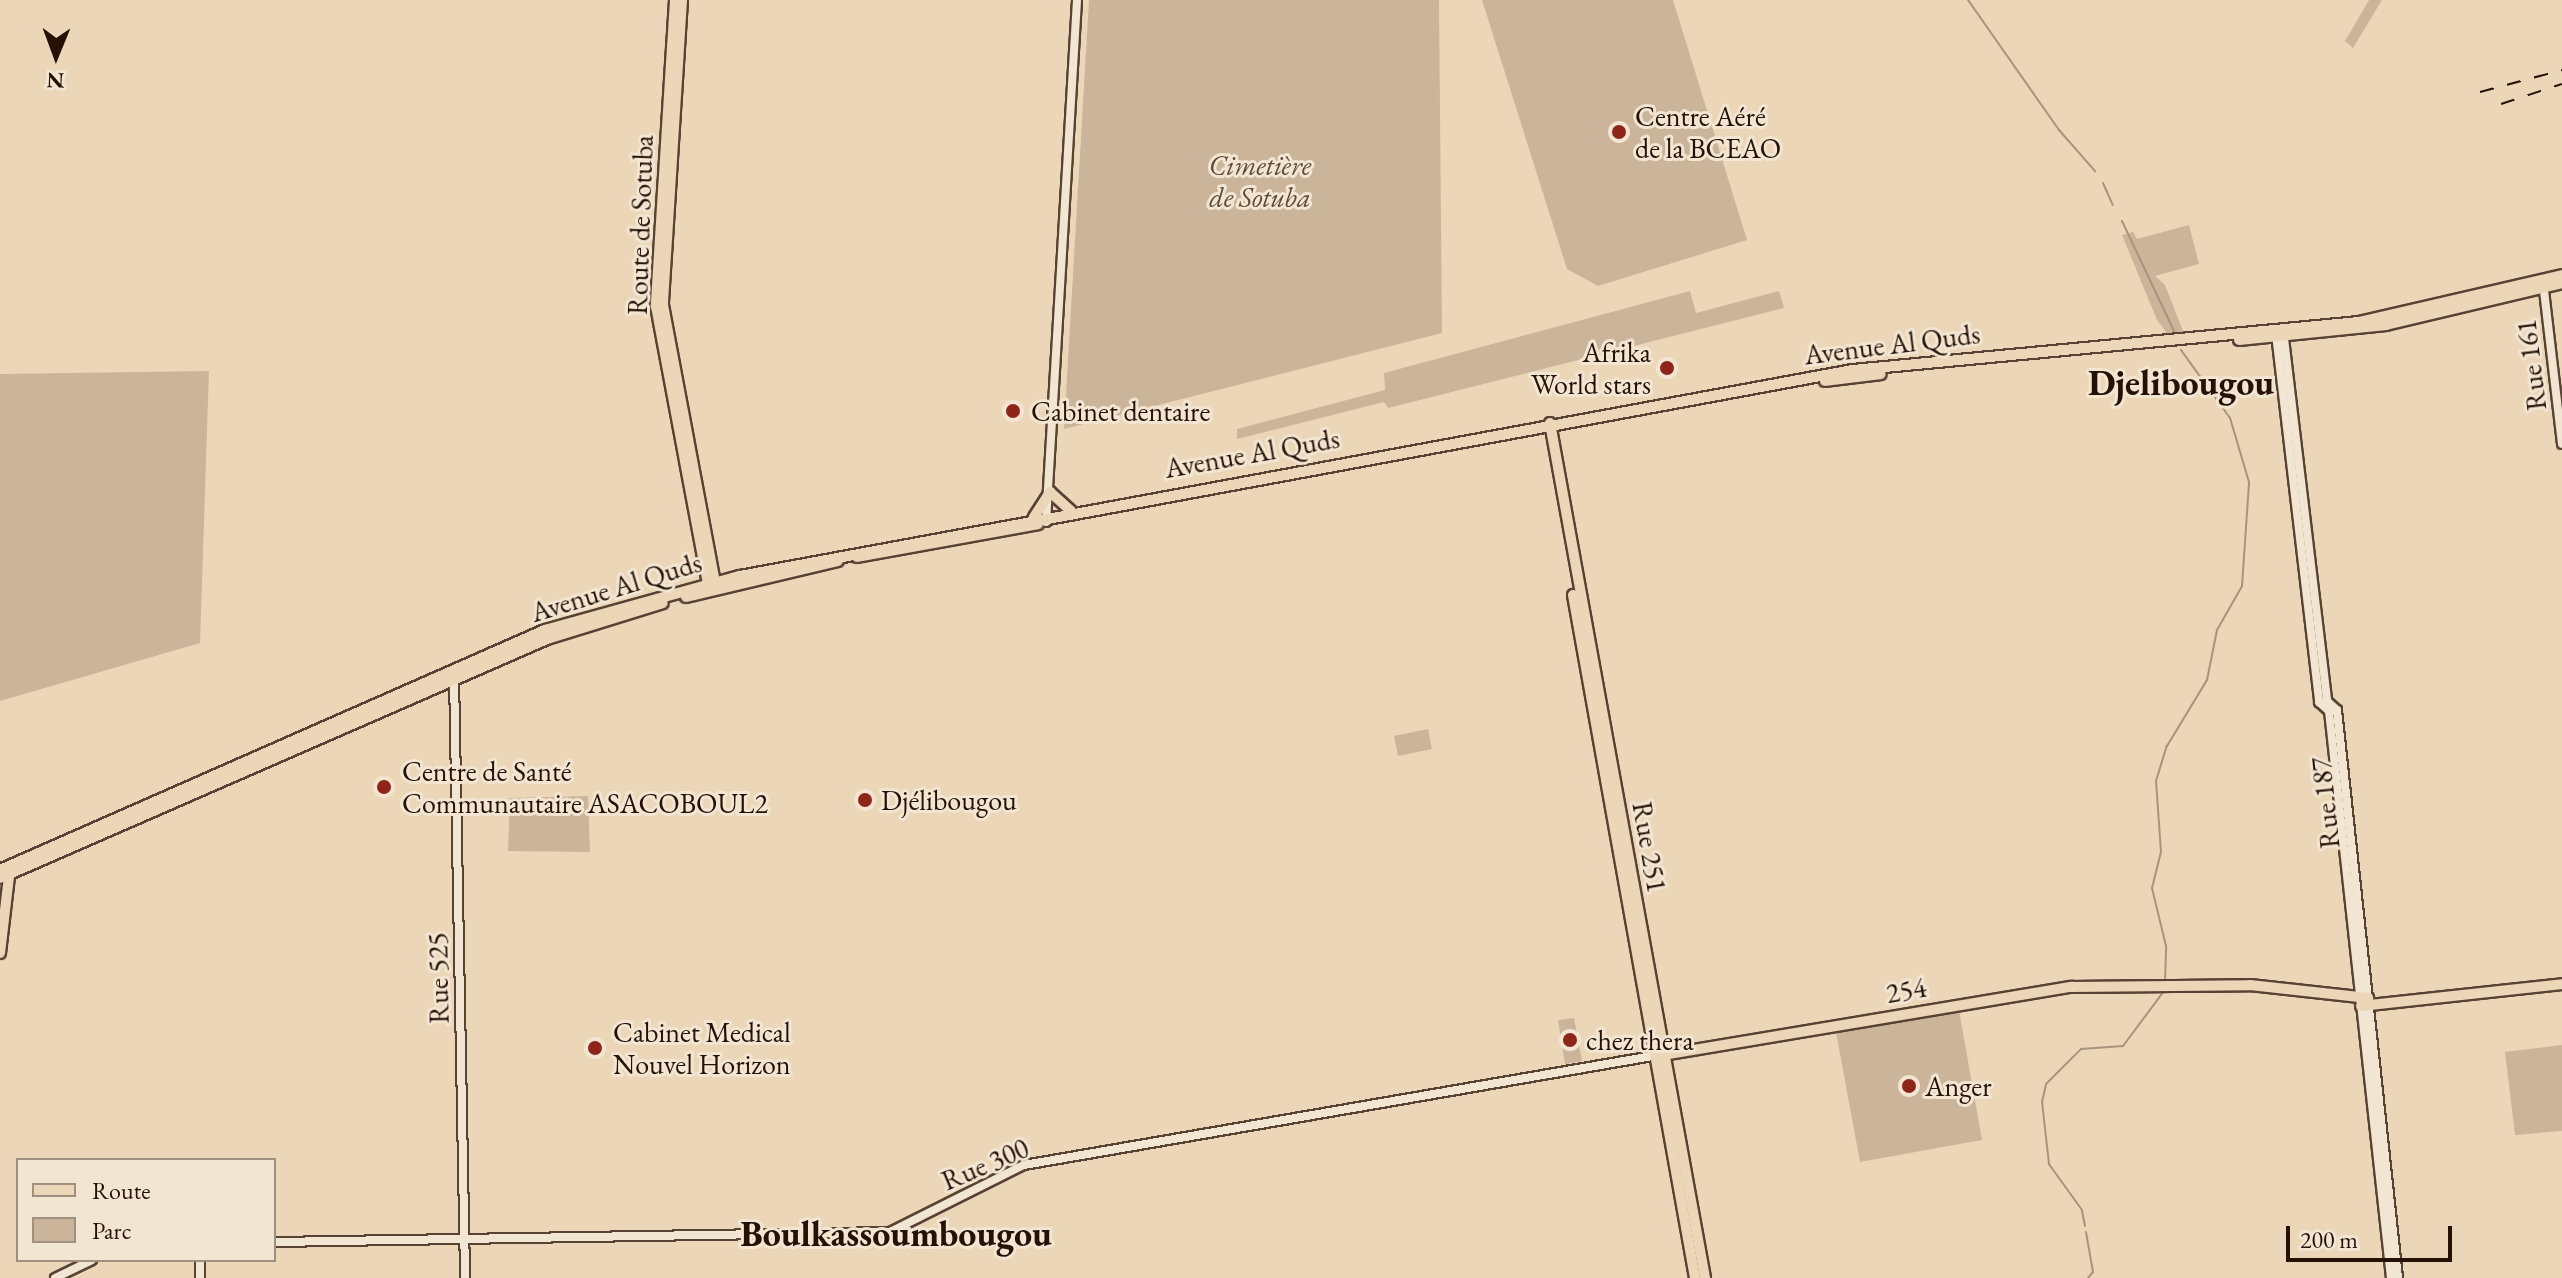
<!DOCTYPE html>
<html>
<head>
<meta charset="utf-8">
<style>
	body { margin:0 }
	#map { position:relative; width:2562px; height:1278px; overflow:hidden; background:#ebd7b8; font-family:"EB Garamond",serif }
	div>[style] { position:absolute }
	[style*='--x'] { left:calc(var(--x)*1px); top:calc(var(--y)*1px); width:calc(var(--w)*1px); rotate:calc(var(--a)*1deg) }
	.green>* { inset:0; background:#cab59a }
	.stream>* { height:2px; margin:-1px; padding:0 1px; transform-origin:1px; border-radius:1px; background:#a8947c }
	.roads { filter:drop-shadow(2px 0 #574233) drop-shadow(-2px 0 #574233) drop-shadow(0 2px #574233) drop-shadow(0 -2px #574233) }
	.minor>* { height:8px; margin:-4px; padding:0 4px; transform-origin:4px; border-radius:4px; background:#f2e5d1 }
	.major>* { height:10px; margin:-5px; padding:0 5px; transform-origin:5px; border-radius:5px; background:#ebd7b8 }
	.rail>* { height:2px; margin-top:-1px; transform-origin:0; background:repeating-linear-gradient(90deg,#261107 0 14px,transparent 0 28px) }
	.dots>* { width:22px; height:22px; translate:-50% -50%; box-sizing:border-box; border:4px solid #f2e5d1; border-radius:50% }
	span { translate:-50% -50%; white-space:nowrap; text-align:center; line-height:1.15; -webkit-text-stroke:6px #f2e5d1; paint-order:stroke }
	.poi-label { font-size:28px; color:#261107 }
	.left { translate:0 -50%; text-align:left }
	.right { translate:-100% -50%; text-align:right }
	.park-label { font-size:28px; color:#5f4a3a; font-style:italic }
	.street-label { font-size:28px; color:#261107 }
	.district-label { font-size:36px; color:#261107; font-weight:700 }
	.legend { position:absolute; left:16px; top:1158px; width:260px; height:104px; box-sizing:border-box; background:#f2e5d1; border:2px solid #a09080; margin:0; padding:10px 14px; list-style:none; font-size:24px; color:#261107 }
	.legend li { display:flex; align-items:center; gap:16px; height:40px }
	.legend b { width:40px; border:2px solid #a09080 }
	.north { position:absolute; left:16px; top:16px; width:80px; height:80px; -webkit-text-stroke:6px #f2e5d1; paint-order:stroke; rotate:181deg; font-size:22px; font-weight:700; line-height:32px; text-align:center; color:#261107 }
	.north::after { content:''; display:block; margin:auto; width:28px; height:36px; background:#261107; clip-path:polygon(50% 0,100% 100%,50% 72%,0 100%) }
	.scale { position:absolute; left:2286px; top:1226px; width:166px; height:36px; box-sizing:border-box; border:4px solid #261107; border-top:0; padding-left:10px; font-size:24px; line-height:28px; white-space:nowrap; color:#261107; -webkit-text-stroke:6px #f2e5d1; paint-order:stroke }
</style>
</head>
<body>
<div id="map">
	<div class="green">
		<i style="clip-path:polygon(1089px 0,1439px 0,1442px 333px,1064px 429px)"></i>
		<i style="clip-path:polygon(1482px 0,1673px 0,1747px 240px,1598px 286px,1567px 269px)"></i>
		<i style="clip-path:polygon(2369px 0,2382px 0,2353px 48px,2345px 41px)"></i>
		<i style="clip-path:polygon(2189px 225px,2199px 264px,2155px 276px,2165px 285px,2185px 336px,2170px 337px,2157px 320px,2122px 235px,2133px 232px,2137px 239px)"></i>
		<i style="clip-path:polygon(1690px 291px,1696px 313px,1779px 291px,1784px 308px,1388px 408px,1384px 402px,1237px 439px,1237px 429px,1385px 390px,1384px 373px)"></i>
		<i style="clip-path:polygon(209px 371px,200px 643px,0 701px,0 374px)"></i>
		<i style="clip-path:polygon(1428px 729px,1432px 749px,1398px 756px,1394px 736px)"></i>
		<i style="clip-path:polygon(588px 796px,590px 852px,508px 851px,510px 798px)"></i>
		<i style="clip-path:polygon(1959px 1010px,1982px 1140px,1860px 1162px,1836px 1032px)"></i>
		<i style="clip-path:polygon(1574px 1018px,1582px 1061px,1565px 1064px,1558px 1020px)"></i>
		<i style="clip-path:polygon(2562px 1045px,2562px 1131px,2515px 1135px,2505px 1052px)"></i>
	</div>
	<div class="stream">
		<i style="--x:1968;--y:0;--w:159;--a:55"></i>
		<i style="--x:2059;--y:130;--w:55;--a:48.7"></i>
		<i style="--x:2103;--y:183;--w:24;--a:66"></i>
		<i style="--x:2122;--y:221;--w:122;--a:64.7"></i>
		<i style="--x:2165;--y:981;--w:35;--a:-88"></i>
		<i style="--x:2166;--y:946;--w:60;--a:-103.6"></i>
		<i style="--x:2152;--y:888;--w:37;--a:-76"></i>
		<i style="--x:2161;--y:852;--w:71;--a:-94"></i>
		<i style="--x:2156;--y:781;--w:37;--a:-73"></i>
		<i style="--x:2167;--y:746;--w:77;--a:-58.8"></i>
		<i style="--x:2207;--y:680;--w:51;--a:-78.7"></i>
		<i style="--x:2217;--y:630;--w:51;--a:-60.4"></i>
		<i style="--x:2242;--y:586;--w:104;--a:-86.1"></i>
		<i style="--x:2249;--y:482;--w:67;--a:-106.5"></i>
		<i style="--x:2230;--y:418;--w:84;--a:-125.8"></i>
		<i style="--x:2085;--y:1226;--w:16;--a:-101"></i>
		<i style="--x:2082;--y:1210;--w:57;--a:-125.7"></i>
		<i style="--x:2049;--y:1164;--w:62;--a:-96.4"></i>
		<i style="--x:2042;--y:1102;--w:18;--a:-77"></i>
		<i style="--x:2046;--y:1084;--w:49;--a:-45"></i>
		<i style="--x:2081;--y:1049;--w:42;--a:-4.1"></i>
		<i style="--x:2123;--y:1046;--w:69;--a:-53.3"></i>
		<i style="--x:2086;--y:1232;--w:41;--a:80.1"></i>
		<i style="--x:2093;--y:1272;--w:8;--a:130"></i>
	</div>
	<div class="roads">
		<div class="minor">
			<i style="--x:2543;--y:282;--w:163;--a:83.3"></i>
			<i style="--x:2283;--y:330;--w:374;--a:83.2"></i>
			<i style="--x:2327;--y:701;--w:13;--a:42"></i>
			<i style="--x:2337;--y:710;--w:571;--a:83.87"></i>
			<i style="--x:2276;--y:334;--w:371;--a:83.3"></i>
			<i style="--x:2319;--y:702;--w:13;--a:42"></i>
			<i style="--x:2329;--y:711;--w:570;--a:83.76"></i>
			<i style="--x:1046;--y:522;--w:523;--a:-86.6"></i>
			<i style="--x:454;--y:675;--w:603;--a:88.95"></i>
			<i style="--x:274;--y:1242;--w:616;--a:-0.93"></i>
			<i style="--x:890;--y:1232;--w:150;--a:-26.6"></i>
			<i style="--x:1024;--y:1165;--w:643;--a:-9.84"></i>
			<i style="--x:200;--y:1260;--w:18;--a:90"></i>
			<i style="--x:55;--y:1278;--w:41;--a:-25.9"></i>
		</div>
		<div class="major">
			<i style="--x:675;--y:0;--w:307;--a:93.6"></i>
			<i style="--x:656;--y:306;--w:287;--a:79.4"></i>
			<i style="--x:682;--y:0;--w:306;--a:93.6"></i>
			<i style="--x:663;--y:305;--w:288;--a:79.4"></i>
			<i style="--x:2239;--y:340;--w:148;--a:-5.8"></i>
			<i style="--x:2386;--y:325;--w:181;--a:-13.4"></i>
			<i style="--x:1825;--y:381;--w:56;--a:-7.1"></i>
			<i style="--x:1550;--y:423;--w:869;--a:79.72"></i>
			<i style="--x:1050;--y:492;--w:28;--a:42"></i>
			<i style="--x:1034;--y:517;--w:30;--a:-57"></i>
			<i style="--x:857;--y:557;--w:184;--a:-10.3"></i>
			<i style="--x:1573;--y:595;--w:694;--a:79.87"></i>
			<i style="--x:686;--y:597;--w:156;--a:-13.3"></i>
			<i style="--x:0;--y:870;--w:596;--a:-23.77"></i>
			<i style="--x:545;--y:630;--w:202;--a:-15.5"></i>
			<i style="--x:740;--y:576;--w:1132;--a:-10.49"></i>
			<i style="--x:1853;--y:370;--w:508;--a:-5.42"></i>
			<i style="--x:2359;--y:322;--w:208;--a:-13"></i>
			<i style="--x:0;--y:878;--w:597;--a:-23.6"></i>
			<i style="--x:547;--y:639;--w:121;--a:-17.2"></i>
			<i style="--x:0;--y:953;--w:86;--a:-83.3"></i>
			<i style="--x:2361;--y:1006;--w:202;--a:-6.2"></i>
			<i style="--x:1663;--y:1055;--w:414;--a:-9.5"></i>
			<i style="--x:2071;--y:987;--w:179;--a:-0.6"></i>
			<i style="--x:2250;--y:985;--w:119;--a:6.3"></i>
		</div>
	</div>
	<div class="rail">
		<i style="--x:2480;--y:92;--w:85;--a:-15"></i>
		<i style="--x:2501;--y:104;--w:64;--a:-18.2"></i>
	</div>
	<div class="dots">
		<i style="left:1619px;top:132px;background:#8f2418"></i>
		<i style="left:1667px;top:368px;background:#8f2418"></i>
		<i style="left:1013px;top:411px;background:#8f2418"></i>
		<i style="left:384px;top:787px;background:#8f2418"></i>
		<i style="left:865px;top:800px;background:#8f2418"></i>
		<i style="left:1570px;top:1040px;background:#8f2418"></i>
		<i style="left:595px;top:1048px;background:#8f2418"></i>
		<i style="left:1909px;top:1086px;background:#8f2418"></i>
	</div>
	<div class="poi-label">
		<span class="left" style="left:1635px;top:132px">Centre Aéré<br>de la BCEAO</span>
		<span class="right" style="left:1651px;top:368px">Afrika<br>World stars</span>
		<span class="left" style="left:1031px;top:411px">Cabinet dentaire</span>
		<span class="left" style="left:402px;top:787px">Centre de Santé<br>Communautaire ASACOBOUL2</span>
		<span class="left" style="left:881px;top:800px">Djélibougou</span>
		<span class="left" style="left:613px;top:1048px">Cabinet Medical<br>Nouvel Horizon</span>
		<span class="left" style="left:1586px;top:1040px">chez thera</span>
		<span class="left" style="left:1925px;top:1086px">Anger</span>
	</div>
	<div class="park-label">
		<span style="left:1260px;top:181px">Cimetière<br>de Sotuba</span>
	</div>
	<div class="street-label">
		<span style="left:640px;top:225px;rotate:-88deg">Route de Sotuba</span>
		<span style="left:1892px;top:344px;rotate:-7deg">Avenue Al Quds</span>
		<span style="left:2531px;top:365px;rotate:-97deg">Rue 161</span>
		<span style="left:1252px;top:453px;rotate:-10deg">Avenue Al Quds</span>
		<span style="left:616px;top:587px;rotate:-17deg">Avenue Al Quds</span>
		<span style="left:2325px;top:803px;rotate:-96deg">Rue 187</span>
		<span style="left:1650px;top:847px;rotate:80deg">Rue 251</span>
		<span style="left:438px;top:978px;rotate:-91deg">Rue 525</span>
		<span style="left:1906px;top:990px;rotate:-10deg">254</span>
		<span style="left:985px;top:1164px;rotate:-23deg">Rue 300</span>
	</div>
	<div class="district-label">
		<span style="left:2181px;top:383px">Djelibougou</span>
		<span style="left:896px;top:1234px">Boulkassoumbougou</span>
	</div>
	<ul class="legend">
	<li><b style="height:10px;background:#ebd7b8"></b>Route</li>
	<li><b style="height:22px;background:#cab59a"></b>Parc</li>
	</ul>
	<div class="north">N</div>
	<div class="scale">200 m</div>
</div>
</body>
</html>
